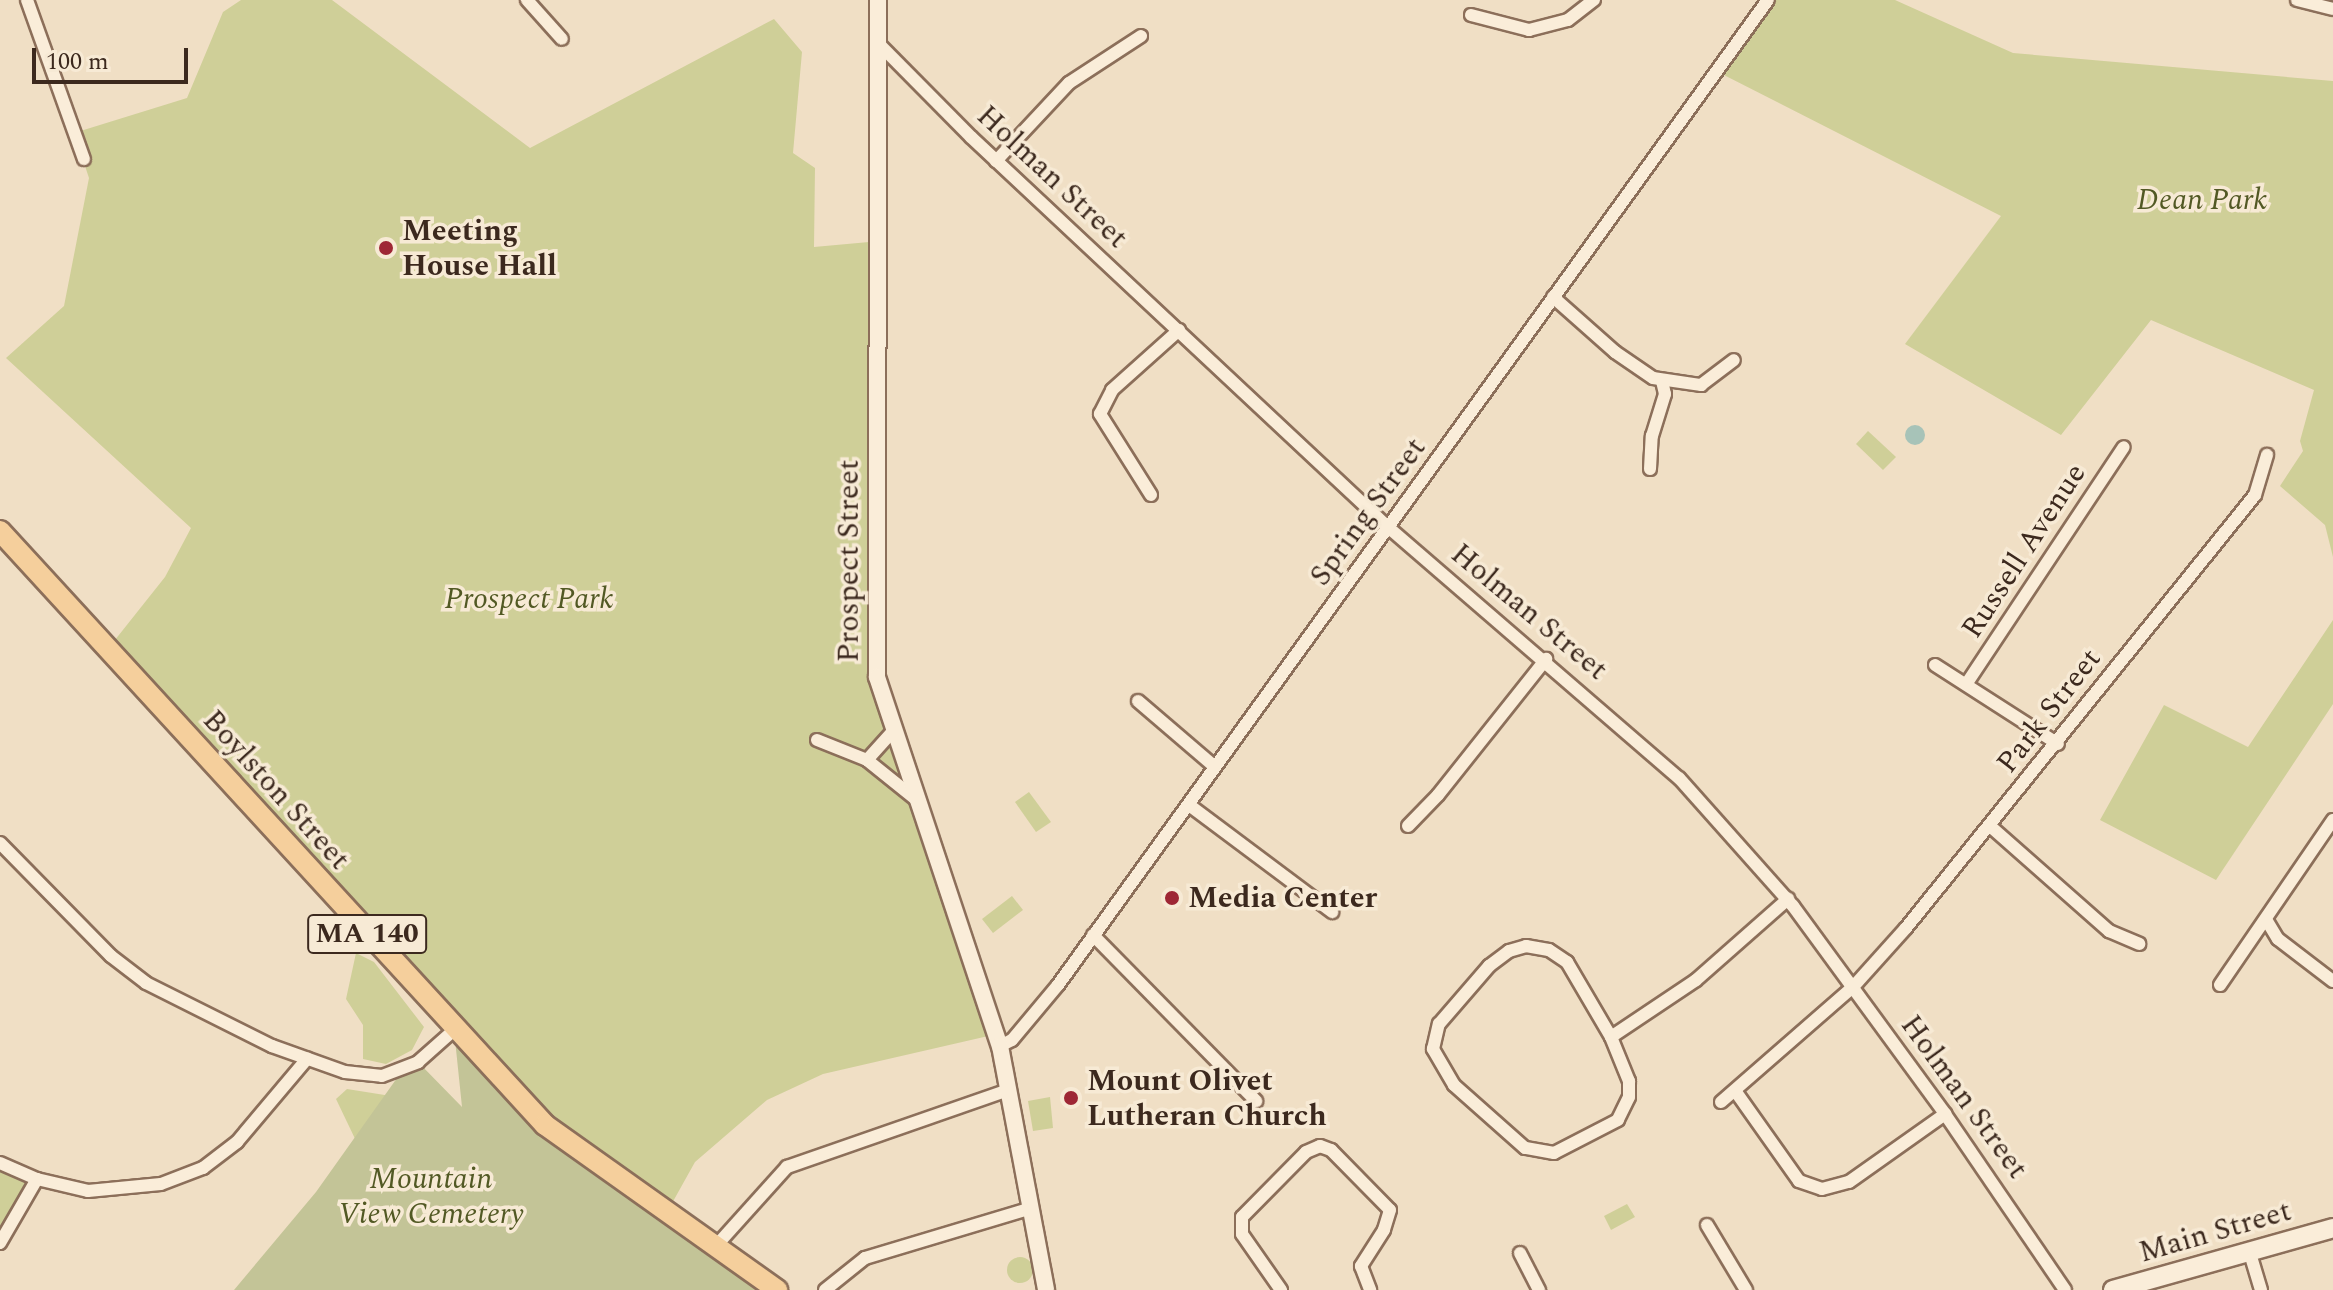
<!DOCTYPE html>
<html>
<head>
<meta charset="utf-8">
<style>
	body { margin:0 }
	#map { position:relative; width:2333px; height:1290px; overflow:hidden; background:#f0dfc5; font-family:Spectral,serif }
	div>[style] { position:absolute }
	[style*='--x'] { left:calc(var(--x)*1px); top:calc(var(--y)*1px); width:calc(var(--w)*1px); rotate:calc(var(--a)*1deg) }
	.green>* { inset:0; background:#cfcf98 }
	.round { border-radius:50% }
	.cemetery>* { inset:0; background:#c3c497 }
	.water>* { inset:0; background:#a7c3b8 }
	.roads { filter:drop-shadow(2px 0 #8c6f5a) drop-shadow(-2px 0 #8c6f5a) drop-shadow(0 2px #8c6f5a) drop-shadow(0 -2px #8c6f5a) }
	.minor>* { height:12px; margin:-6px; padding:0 6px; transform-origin:6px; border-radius:6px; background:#faedd9 }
	.tertiary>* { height:16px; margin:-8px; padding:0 8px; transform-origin:8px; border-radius:8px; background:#faedd9 }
	.secondary>* { height:18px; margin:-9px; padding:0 9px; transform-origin:9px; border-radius:9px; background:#faedd9 }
	.primary>* { height:20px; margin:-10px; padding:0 10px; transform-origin:10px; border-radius:10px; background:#f5cf9c }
	.dots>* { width:22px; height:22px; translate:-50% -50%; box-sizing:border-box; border:4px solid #f7ead5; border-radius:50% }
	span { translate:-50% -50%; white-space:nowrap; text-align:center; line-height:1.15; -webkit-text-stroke:7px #f7ead5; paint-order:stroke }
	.shield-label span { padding:2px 6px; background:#f7ead5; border:2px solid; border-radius:6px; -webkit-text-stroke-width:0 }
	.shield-label { font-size:28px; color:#3c291e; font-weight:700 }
	.street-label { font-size:30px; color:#3c291e }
	.park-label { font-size:30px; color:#525924; font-style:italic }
	.poi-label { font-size:30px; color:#3c291e; font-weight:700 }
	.left { translate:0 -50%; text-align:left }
	.scale { position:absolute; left:32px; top:48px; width:156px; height:36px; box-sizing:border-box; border:4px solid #3c291e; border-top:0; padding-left:10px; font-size:24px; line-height:28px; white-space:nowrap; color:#3c291e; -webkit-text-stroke:6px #f7ead5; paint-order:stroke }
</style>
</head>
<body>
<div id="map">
	<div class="green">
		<i style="clip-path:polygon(241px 0,332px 0,530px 148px,774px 19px,802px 52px,793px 153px,815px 168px,814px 247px,880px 241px,874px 651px,997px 1034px,823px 1074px,767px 1100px,695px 1162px,666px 1214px,576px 1150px,107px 650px,165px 577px,191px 528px,6px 358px,64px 306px,89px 178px,74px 133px,187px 98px,223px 12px)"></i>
		<i style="clip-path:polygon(1768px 0,1895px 0,2013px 53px,2333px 81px,2333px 557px,2325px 525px,2280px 486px,2303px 451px,2300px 441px,2314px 390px,2151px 320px,2061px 435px,1905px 344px,2001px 216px,1716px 71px)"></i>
		<i style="clip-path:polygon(1868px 431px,1896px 457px,1883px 470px,1856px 444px)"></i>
		<i style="clip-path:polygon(2333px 620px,2333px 704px,2216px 880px,2100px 820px,2164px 705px,2248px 747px)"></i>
		<i style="clip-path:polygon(1029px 792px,1051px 822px,1036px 832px,1015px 802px)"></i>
		<i style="clip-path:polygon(1012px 896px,1023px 910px,993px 933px,982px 919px)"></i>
		<i style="clip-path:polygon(356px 953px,374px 962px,424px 1027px,412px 1050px,386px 1064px,363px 1059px,363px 1025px,346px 999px)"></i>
		<i style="clip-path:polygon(347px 1089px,391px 1096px,358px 1145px,336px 1099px)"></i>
		<i style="clip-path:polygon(1050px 1097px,1053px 1128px,1033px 1131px,1028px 1101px)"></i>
		<i style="clip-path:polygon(0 1168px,26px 1183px,0 1236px)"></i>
		<i style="clip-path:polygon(1627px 1204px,1635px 1217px,1611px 1230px,1604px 1216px)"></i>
		<i class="round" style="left:1007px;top:1257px;width:26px;height:26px"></i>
	</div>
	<div class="cemetery">
		<i style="clip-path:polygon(454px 1030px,545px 1125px,777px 1290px,234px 1290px,316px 1192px,402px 1071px,418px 1062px,462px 1107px)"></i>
	</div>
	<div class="water">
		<i class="round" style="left:1905px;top:425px;width:20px;height:20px"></i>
	</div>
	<div class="roads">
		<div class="minor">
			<i style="--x:27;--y:0;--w:169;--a:70.3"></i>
			<i style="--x:527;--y:0;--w:52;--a:48.1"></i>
			<i style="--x:2297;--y:0;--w:37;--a:14"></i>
			<i style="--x:1471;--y:15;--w:60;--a:14.5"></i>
			<i style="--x:1529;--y:30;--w:40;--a:-14.4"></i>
			<i style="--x:1568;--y:20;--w:33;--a:-38"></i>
			<i style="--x:880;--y:45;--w:129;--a:45.3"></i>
			<i style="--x:971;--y:137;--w:572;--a:43.09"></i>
			<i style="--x:1389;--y:528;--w:383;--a:40.8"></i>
			<i style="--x:1679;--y:778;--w:171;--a:48.3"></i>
			<i style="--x:1793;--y:906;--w:258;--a:53.8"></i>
			<i style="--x:1945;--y:1114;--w:213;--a:55.7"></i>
			<i style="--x:996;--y:161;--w:107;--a:-46.9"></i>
			<i style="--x:1069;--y:83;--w:86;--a:-33.1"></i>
			<i style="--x:1553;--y:297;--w:83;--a:41.6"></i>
			<i style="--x:1615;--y:352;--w:46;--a:34.4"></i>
			<i style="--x:1653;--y:378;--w:49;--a:8.3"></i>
			<i style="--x:1701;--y:385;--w:41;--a:-37.1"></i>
			<i style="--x:1650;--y:469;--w:33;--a:-87"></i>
			<i style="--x:1652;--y:436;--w:44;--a:-72.8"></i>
			<i style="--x:1665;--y:394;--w:13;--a:-103"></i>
			<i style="--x:1151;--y:495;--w:96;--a:-122.2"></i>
			<i style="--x:1100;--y:414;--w:27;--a:-63"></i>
			<i style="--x:1112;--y:390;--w:90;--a:-41.8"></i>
			<i style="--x:1935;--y:665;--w:146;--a:32.7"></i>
			<i style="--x:1967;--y:683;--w:283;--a:-56.4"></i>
			<i style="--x:1138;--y:701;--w:101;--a:40.6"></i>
			<i style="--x:817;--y:740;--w:54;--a:21.8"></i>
			<i style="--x:867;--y:760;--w:65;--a:38.8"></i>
			<i style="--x:867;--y:760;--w:39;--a:-48"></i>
			<i style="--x:1189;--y:805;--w:179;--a:36.8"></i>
			<i style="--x:1408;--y:826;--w:43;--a:-45.9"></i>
			<i style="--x:1438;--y:795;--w:174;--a:-51.5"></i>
			<i style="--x:1990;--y:826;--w:159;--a:41.4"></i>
			<i style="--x:2109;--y:931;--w:33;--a:23"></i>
			<i style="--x:0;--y:843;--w:158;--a:45.5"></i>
			<i style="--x:111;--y:956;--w:44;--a:37.6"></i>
			<i style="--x:146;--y:983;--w:141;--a:26.6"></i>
			<i style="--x:272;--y:1046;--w:77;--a:19.6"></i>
			<i style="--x:345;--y:1072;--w:37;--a:6"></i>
			<i style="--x:382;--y:1076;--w:39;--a:-21"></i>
			<i style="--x:418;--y:1062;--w:48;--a:-41.6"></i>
			<i style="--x:2267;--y:921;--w:21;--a:59"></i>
			<i style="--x:2278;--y:939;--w:69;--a:37.4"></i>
			<i style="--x:1093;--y:935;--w:233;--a:45.5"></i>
			<i style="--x:1526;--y:946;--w:23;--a:10"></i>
			<i style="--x:1549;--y:950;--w:22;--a:34"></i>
			<i style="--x:1567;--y:962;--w:87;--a:59.6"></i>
			<i style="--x:1611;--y:1037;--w:48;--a:67.8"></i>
			<i style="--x:1629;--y:1081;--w:16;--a:90"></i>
			<i style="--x:1629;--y:1097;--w:25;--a:116"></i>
			<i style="--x:1618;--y:1120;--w:72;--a:152.7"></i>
			<i style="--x:1554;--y:1153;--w:29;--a:-170"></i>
			<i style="--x:1525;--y:1148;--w:95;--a:-138.4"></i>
			<i style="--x:1454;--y:1085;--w:42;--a:-120.3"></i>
			<i style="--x:1433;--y:1049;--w:26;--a:-77"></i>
			<i style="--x:1439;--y:1024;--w:77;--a:-49.2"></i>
			<i style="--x:1489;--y:966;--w:25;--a:-37"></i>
			<i style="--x:1509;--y:951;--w:18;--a:-16"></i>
			<i style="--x:2220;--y:985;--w:200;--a:-55.6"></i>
			<i style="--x:1611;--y:1037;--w:102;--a:-33.8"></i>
			<i style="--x:1696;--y:980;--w:123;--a:-41.4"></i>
			<i style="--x:1000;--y:1046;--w:13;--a:-27"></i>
			<i style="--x:1012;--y:1040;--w:72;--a:-50.1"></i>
			<i style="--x:1058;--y:985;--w:1214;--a:-54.22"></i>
			<i style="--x:1736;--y:1092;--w:109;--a:54.7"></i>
			<i style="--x:1799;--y:1181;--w:24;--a:19"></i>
			<i style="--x:1822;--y:1189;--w:28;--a:-15"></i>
			<i style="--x:1849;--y:1182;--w:118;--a:-35.3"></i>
			<i style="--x:1721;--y:1102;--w:175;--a:-41.1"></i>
			<i style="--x:1853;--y:987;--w:79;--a:-48.1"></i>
			<i style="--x:1906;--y:928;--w:556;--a:-51.13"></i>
			<i style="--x:2255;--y:495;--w:42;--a:-73.3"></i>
			<i style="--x:0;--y:1163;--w:40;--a:23.4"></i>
			<i style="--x:37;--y:1179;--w:74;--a:120"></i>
			<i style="--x:37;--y:1179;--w:52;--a:13.2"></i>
			<i style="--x:88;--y:1191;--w:73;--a:-5.5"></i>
			<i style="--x:161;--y:1184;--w:45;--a:-20.9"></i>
			<i style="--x:203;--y:1168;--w:43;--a:-37.4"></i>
			<i style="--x:237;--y:1142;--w:109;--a:-49.9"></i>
			<i style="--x:1707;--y:1225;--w:76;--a:59"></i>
			<i style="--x:715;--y:1247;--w:108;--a:-48"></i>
			<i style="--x:787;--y:1167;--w:234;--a:-19.2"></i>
			<i style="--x:2249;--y:1250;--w:42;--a:73.3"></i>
			<i style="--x:1520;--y:1253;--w:42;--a:62.8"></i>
			<i style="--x:825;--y:1290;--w:51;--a:-38.7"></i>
			<i style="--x:865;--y:1258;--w:174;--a:-16.7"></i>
			<i style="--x:1281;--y:1290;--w:68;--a:-124.9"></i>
			<i style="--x:1242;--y:1234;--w:17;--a:-90"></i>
			<i style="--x:1242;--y:1217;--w:91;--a:-45.4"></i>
			<i style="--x:1306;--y:1152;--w:15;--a:-23"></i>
			<i style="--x:1320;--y:1146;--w:12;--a:20"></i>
			<i style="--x:1331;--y:1150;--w:84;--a:45.5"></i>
			<i style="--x:1390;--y:1210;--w:21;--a:107"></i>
			<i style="--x:1384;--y:1230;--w:43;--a:122.6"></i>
			<i style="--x:1361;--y:1266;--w:26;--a:69"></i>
		</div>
		<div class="tertiary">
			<i style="--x:878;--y:0;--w:677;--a:90.08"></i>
			<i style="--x:877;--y:677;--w:389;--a:71.6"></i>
			<i style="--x:1000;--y:1046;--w:248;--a:79.3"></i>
		</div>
		<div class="secondary">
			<i style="--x:2113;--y:1290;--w:229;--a:-15.7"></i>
		</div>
		<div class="primary">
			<i style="--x:0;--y:531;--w:806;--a:47.46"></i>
			<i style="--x:545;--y:1125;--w:285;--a:35.4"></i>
		</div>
	</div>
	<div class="dots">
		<i style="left:386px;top:248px;background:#9e2735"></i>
		<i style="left:1172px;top:898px;background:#9e2735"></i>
		<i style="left:1071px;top:1098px;background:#9e2735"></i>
	</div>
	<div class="shield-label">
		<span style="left:367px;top:934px">MA 140</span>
	</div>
	<div class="street-label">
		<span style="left:1052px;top:177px;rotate:43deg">Holman Street</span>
		<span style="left:1368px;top:512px;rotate:-54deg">Spring Street</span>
		<span style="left:2024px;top:551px;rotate:-57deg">Russell Avenue</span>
		<span style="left:849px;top:561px;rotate:-90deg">Prospect Street</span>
		<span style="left:1529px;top:612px;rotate:40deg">Holman Street</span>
		<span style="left:2049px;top:711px;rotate:-52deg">Park Street</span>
		<span style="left:276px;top:790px;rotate:48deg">Boylston Street</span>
		<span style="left:1964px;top:1097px;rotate:54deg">Holman Street</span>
		<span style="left:2215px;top:1232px;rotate:-16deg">Main Street</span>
	</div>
	<div class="park-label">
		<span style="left:2202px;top:200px">Dean Park</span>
		<span style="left:529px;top:599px">Prospect Park</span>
		<span style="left:431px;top:1196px">Mountain<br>View Cemetery</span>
	</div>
	<div class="poi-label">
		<span class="left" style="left:402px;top:248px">Meeting<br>House Hall</span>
		<span class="left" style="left:1188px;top:898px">Media Center</span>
		<span class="left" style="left:1087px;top:1098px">Mount Olivet<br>Lutheran Church</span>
	</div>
	<div class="scale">100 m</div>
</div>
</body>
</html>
